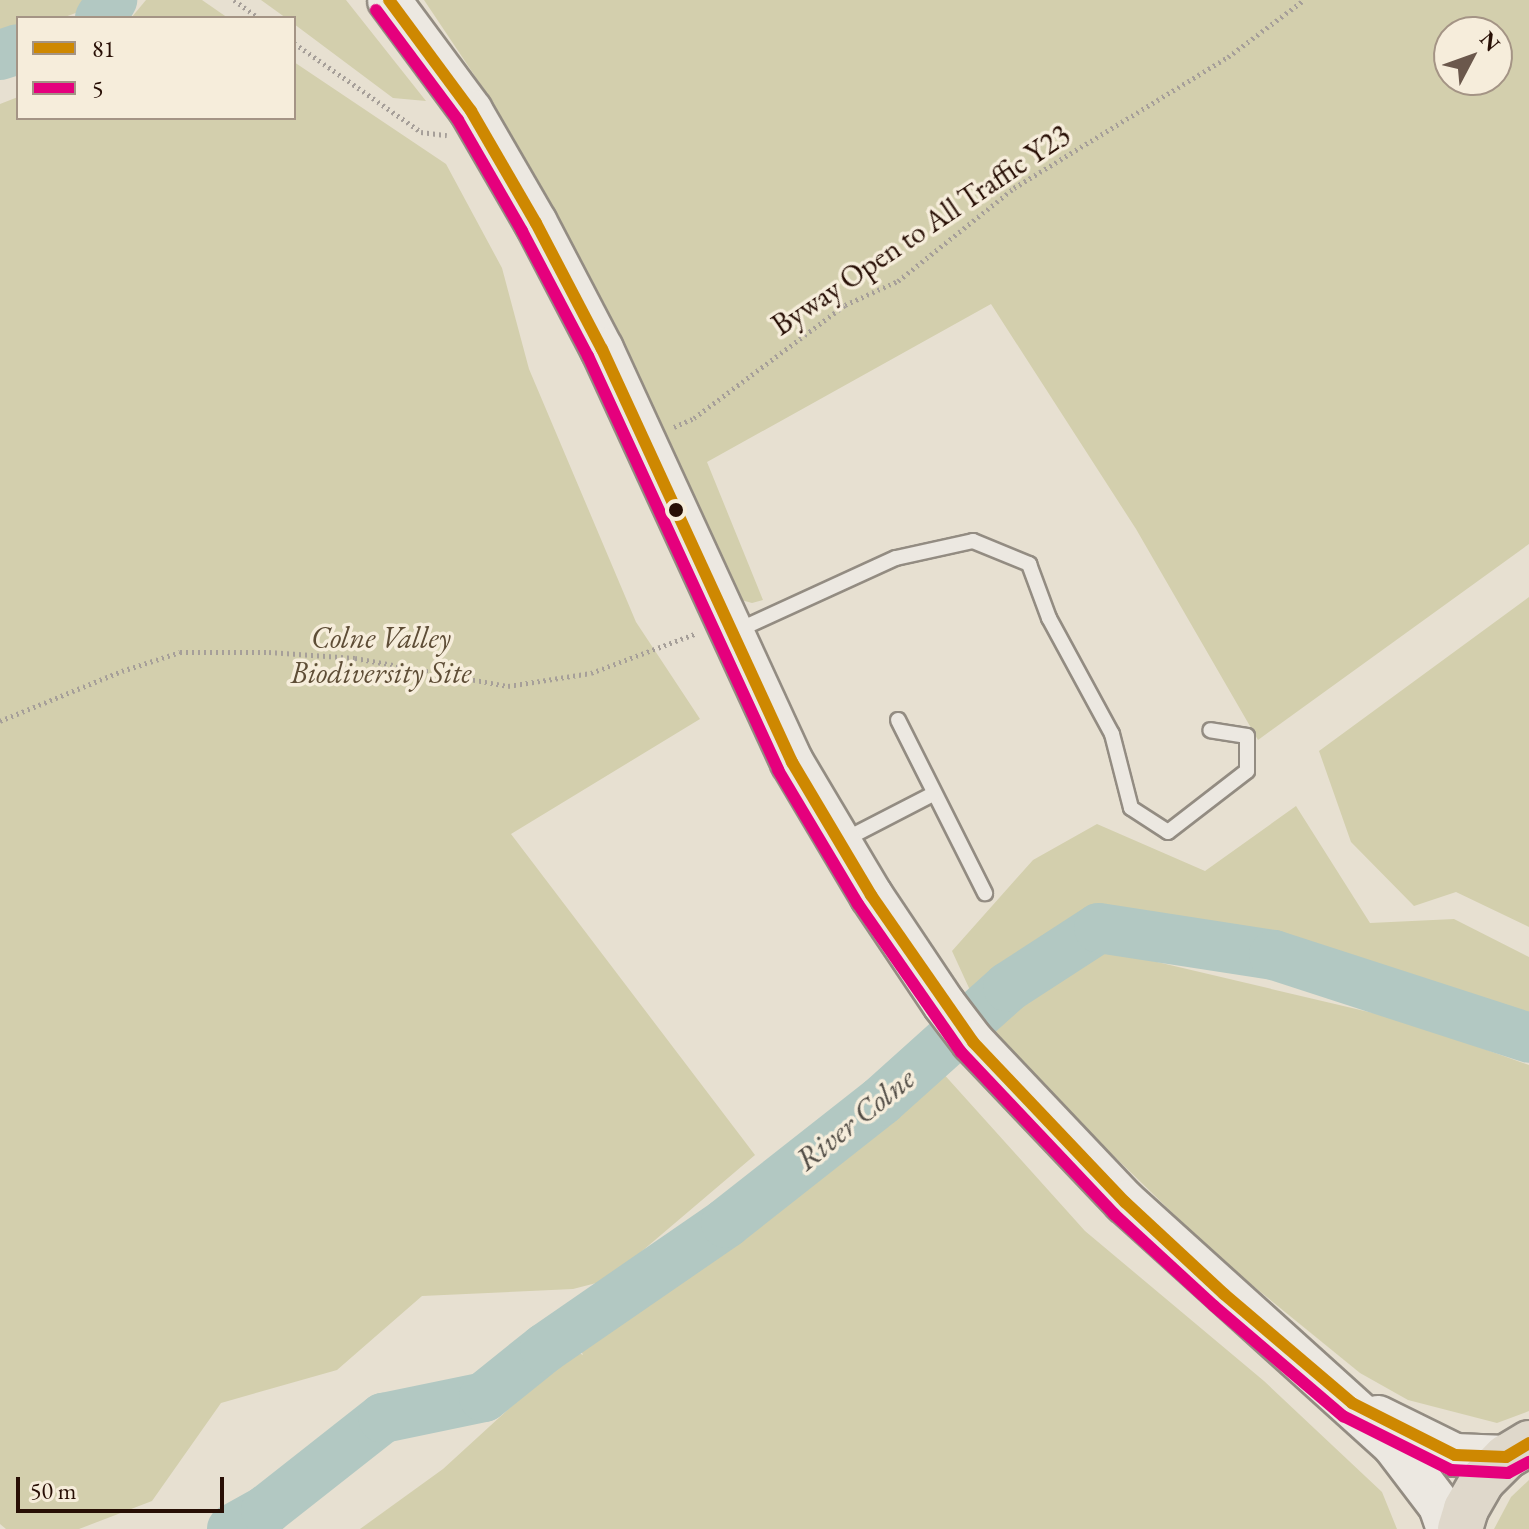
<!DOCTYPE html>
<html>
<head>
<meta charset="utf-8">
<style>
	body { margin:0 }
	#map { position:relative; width:1529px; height:1529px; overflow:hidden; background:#e7e0d1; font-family:"EB Garamond",serif }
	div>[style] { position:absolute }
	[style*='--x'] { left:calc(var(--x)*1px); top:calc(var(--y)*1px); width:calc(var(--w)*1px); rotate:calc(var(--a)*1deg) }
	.green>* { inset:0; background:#d3cfad }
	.river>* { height:50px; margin:-25px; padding:0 25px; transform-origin:25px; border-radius:25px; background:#b2c8c2 }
	.path>* { height:5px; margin-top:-2.5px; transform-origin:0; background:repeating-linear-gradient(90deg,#a69f99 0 2px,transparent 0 6px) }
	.roads { filter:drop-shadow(2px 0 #938c82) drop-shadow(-2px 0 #938c82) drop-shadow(0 2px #938c82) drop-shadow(0 -2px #938c82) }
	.lane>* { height:14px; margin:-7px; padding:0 7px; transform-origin:7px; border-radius:7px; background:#ece8e1 }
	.secondary>* { height:42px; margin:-21px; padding:0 21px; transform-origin:21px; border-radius:21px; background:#ece8e1 }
	.primary>* { height:44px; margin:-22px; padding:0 22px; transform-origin:22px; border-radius:22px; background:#dfd8cb }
	.bus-1>* { height:12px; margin:-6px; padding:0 6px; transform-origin:6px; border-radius:6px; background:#ce8801 }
	.bus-2>* { height:12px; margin:-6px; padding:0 6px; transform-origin:6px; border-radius:6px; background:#e5007d }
	.dots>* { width:22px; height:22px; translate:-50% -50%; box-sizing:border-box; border:4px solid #f6eddb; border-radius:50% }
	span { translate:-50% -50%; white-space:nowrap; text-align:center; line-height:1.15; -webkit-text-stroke:7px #f6eddb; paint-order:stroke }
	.street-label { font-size:30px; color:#280f05 }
	.park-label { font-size:30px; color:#5e4d36; font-style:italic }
	.water-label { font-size:32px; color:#514c45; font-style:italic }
	.legend { position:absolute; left:16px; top:16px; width:280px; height:104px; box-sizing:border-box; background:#f6eddb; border:2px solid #a49485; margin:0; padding:10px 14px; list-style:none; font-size:24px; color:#280f05 }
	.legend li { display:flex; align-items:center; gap:16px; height:40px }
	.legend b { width:40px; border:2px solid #a49485 }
	.north { position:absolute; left:1433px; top:16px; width:80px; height:80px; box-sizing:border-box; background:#f6eddb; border:2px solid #a49485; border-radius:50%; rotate:49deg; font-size:22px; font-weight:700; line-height:32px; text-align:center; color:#280f05 }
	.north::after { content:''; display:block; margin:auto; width:28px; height:36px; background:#6b584c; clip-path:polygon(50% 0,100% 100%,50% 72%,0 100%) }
	.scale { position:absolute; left:16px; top:1477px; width:208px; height:36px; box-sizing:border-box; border:4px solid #280f05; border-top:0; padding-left:10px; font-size:24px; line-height:28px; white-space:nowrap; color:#280f05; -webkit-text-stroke:6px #f6eddb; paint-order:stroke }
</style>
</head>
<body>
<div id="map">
	<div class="green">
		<i style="clip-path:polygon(0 0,89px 0,84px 10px,62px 18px,18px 18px,18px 35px,0 42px)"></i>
		<i style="clip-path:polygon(146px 0,202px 0,228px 18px,131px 18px)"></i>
		<i style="clip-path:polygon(261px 0,346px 0,426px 101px,393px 98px,294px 24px,294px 18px,286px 18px)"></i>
		<i style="clip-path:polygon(evenodd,424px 0,1529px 0,1529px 544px,1258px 740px,1136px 529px,991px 304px,707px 462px,763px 600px,752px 603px,741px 600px,730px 588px,643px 384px,577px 255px,489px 97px,424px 0,1449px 32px,1497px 32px,1497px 80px,1449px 80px,1449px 32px)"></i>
		<i style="clip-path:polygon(294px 62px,446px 164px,502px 268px,529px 369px,636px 622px,700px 719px,511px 834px,755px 1155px,608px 1280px,573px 1289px,422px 1296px,337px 1370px,221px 1403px,152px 1501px,79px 1529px,6px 1529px,0 1524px,0 104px,18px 97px,18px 118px,294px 118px)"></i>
		<i style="clip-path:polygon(1529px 597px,1529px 927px,1456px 892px,1414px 906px,1351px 842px,1319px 751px)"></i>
		<i style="clip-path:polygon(1296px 806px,1370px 923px,1454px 919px,1529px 957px,1529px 1013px,1359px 960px,1164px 917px,1092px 907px,975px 1001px,952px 951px,1033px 860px,1097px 824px,1205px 871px)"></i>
		<i style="clip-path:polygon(1102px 949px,1403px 1020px,1529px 1065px,1529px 1411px,1497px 1423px,1408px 1400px,1360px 1373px,1220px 1259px,986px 1032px)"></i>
		<i style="clip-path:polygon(941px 1071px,1085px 1231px,1264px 1381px,1382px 1492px,1397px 1529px,360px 1529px,443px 1469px,573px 1350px,583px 1355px,578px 1344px,738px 1239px)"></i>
		<i style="clip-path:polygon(1529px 1480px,1529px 1529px,1494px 1529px,1511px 1497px)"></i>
	</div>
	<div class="river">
		<i style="--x:100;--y:18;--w:22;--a:-56"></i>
		<i style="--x:0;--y:55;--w:19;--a:-18"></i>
		<i style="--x:232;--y:1529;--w:39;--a:-29"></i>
		<i style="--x:266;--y:1510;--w:149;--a:-38.2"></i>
		<i style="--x:383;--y:1418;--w:103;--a:-11.7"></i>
		<i style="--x:484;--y:1397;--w:78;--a:-38.8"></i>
		<i style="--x:545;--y:1348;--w:220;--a:-34.6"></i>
		<i style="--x:726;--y:1223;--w:197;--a:-38.2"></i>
		<i style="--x:881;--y:1101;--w:171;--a:-41.9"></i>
		<i style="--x:1008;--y:987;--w:108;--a:-33"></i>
		<i style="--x:1099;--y:928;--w:177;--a:8.8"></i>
		<i style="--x:1274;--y:955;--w:268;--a:18"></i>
	</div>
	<div class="path">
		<i style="--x:234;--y:0;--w:31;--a:36"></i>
		<i style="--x:294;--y:43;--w:155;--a:35"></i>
		<i style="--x:421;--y:132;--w:26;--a:7"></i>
		<i style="--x:674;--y:427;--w:22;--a:-24"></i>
		<i style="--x:694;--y:418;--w:189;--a:-36.8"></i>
		<i style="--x:845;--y:305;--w:58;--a:-24.4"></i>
		<i style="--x:898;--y:281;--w:149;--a:-38.7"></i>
		<i style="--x:1014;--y:188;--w:251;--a:-31.5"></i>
		<i style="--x:1228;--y:57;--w:95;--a:-36.9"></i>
		<i style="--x:0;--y:721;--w:132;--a:-22.3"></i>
		<i style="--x:122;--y:671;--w:61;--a:-18.1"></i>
		<i style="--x:180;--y:652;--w:89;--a:0"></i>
		<i style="--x:269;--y:652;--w:86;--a:4"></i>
		<i style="--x:355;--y:658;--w:156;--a:10.4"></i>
		<i style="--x:508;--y:686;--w:84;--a:-8.9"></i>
		<i style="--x:591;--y:673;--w:111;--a:-20.6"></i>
	</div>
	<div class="roads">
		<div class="lane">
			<i style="--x:734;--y:632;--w:178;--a:-24.6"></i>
			<i style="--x:896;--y:558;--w:79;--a:-12.4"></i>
			<i style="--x:973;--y:541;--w:61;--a:22.3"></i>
			<i style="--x:1029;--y:564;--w:58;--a:69.7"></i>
			<i style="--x:1049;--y:618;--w:132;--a:61.5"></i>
			<i style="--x:1112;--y:734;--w:76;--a:75.6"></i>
			<i style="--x:1131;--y:808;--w:44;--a:33"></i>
			<i style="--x:1168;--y:832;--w:100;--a:-37.7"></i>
			<i style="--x:1247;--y:771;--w:35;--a:-90"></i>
			<i style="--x:1247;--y:736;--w:37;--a:-171"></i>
			<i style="--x:898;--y:720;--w:194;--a:63.3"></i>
			<i style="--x:844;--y:840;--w:100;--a:-27.3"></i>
		</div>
		<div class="secondary">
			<i style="--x:389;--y:0;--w:138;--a:53.5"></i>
			<i style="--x:471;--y:111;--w:129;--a:59.9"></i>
			<i style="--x:536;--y:223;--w:142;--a:62.4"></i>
			<i style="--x:602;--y:349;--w:455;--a:65.3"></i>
			<i style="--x:792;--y:762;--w:155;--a:59.3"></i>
			<i style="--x:871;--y:895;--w:131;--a:56.2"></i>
			<i style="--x:944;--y:1004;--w:48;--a:52.7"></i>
			<i style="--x:973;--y:1042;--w:221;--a:46.5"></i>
			<i style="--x:1125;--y:1202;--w:361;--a:42.1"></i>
			<i style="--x:1393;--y:1444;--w:78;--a:52.8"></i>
			<i style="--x:1440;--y:1506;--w:24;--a:71"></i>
			<i style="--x:1378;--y:1417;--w:86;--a:26.3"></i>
			<i style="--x:1455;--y:1455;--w:51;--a:2.2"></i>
		</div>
		<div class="primary">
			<i style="--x:1460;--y:1529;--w:21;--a:-73"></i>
			<i style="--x:1466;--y:1509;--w:34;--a:-60"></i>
			<i style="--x:1483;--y:1480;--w:33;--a:-45"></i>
			<i style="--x:1506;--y:1457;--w:27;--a:-31"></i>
		</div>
	</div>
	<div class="bus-1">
		<i style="--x:389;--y:0;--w:138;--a:53.5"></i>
		<i style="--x:471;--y:111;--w:129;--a:59.9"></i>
		<i style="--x:536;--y:223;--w:142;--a:62.4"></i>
		<i style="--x:602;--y:349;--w:455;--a:65.3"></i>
		<i style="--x:792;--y:762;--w:155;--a:59.3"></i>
		<i style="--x:871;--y:895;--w:179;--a:55.2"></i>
		<i style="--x:973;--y:1042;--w:221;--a:46.5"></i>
		<i style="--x:1125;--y:1202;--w:135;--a:42.9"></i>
		<i style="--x:1224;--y:1294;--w:168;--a:40.4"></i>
		<i style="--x:1352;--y:1403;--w:115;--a:26.8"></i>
		<i style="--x:1455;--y:1455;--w:51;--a:2.2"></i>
		<i style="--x:1506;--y:1457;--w:27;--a:-31"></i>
	</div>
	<div class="bus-2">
		<i style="--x:376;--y:10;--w:137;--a:53.3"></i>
		<i style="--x:458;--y:120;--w:128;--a:60"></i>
		<i style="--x:522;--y:231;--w:141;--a:62.2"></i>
		<i style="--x:588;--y:356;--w:456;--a:65.3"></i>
		<i style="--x:778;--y:770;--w:156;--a:59.2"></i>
		<i style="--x:858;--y:904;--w:180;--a:55.2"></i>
		<i style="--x:961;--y:1052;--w:223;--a:46.6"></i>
		<i style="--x:1114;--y:1214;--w:136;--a:42.6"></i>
		<i style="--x:1214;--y:1306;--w:170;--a:40.5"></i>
		<i style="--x:1343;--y:1416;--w:121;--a:26.6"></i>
		<i style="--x:1451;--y:1470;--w:57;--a:3"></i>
		<i style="--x:1508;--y:1473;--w:24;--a:-28"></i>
	</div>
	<div class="dots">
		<i style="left:676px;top:510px;background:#280f05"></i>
	</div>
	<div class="street-label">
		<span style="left:921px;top:230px;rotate:-34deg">Byway Open to All Traffic Y23</span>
	</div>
	<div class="park-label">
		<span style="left:381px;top:655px">Colne Valley<br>Biodiversity Site</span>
	</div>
	<div class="water-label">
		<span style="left:855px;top:1119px;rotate:-39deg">River Colne</span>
	</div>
	<ul class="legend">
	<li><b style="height:10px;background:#ce8801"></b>81</li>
	<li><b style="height:10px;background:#e5007d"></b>5</li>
	</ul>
	<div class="north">N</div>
	<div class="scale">50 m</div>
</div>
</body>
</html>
